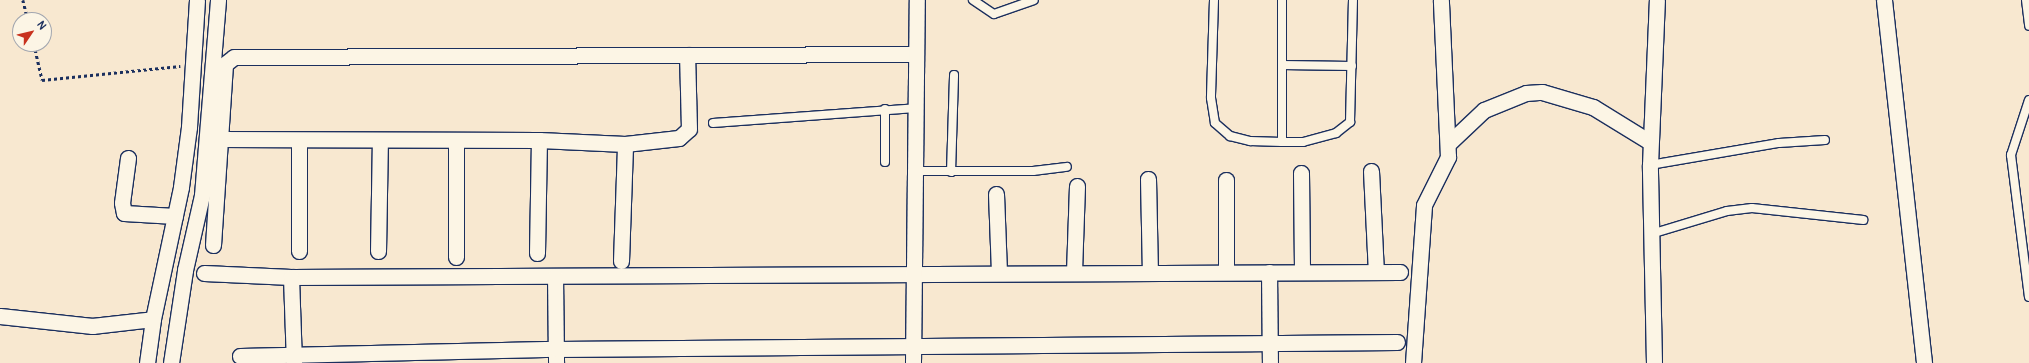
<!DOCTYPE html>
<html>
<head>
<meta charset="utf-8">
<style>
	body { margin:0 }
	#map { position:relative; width:2029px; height:363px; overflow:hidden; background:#f8e8d0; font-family:Pangolin,sans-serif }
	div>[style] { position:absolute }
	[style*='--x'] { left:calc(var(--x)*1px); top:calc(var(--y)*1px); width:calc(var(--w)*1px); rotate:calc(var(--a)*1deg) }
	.path>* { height:2.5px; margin-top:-1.25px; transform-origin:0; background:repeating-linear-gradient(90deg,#1b2f5e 0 3px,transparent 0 6px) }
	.roads { filter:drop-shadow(1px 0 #1b2f5e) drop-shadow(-1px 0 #1b2f5e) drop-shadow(0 1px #1b2f5e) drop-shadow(0 -1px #1b2f5e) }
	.lane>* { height:8px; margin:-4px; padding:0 4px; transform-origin:4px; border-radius:4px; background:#fcf5e5 }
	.street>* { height:15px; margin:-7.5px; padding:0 7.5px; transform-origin:7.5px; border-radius:7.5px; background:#fcf5e5 }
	span { translate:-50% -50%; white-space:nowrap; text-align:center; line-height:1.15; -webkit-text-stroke:4px #fcf5e5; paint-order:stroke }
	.north { position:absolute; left:12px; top:12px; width:40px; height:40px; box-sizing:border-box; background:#fcf5e5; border:1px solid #a2a6af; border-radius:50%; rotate:55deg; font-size:11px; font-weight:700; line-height:16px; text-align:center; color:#1b2f5e }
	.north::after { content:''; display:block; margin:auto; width:14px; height:18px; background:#c8321e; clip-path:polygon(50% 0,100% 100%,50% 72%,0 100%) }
</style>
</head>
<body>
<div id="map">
	<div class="path">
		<i style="--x:23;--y:0;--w:21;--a:76"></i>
		<i style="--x:34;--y:44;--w:37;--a:77"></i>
		<i style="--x:42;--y:80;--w:139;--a:-5.8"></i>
	</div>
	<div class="roads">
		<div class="lane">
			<i style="--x:973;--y:0;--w:25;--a:34"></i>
			<i style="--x:994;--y:14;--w:42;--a:-19.3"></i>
			<i style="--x:1214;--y:0;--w:98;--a:91.8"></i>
			<i style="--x:1211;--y:98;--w:25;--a:81"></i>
			<i style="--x:1215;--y:123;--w:20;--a:41"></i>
			<i style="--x:1230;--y:136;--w:21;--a:14"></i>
			<i style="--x:1250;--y:141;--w:32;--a:2"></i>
			<i style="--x:1282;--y:142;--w:21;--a:0"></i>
			<i style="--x:1303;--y:142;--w:34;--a:-15"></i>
			<i style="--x:1336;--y:133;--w:18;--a:-38"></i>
			<i style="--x:1350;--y:122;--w:122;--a:-88.6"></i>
			<i style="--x:1282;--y:0;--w:142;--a:90"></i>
			<i style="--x:2026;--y:0;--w:26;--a:83"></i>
			<i style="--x:1282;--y:65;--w:70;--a:0.8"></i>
			<i style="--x:2029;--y:100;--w:58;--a:108.1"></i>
			<i style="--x:2011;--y:155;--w:143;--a:82.8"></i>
			<i style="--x:885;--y:109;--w:53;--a:90"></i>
			<i style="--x:713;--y:123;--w:203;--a:-4.2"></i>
			<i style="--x:1650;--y:165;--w:131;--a:-9.7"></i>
			<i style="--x:1779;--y:143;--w:46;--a:-3.7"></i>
			<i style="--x:913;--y:171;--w:120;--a:0"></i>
			<i style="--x:1033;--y:171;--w:34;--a:-7"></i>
			<i style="--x:951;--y:172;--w:97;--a:-88.2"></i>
			<i style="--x:1651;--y:234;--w:79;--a:-16.8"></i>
			<i style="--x:1727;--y:211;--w:25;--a:-7"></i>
			<i style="--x:1752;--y:208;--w:112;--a:6.2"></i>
		</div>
		<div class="street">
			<i style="--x:1884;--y:0;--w:365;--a:83.7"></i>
			<i style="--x:219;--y:139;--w:320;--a:0.2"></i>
			<i style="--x:539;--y:140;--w:86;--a:2.7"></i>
			<i style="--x:625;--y:144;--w:54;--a:-6.3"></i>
			<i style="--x:679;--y:138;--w:13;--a:-42"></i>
			<i style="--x:689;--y:129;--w:74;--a:-91.5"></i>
			<i style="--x:1449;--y:143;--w:48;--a:-43.3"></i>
			<i style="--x:1484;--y:110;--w:45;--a:-22"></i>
			<i style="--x:1526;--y:93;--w:16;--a:-4"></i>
			<i style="--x:1542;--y:92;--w:53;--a:16.4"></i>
			<i style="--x:1593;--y:107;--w:67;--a:31.6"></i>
			<i style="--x:128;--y:158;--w:45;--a:97.6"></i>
			<i style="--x:122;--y:203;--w:10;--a:79"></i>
			<i style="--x:124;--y:213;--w:51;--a:3.4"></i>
			<i style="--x:1371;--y:171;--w:101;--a:87.2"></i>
			<i style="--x:1301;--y:173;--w:99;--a:89.4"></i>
			<i style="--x:1148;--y:179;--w:93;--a:88.8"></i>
			<i style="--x:1226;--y:180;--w:92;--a:90"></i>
			<i style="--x:996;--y:194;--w:78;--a:87.8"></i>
			<i style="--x:213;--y:245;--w:181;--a:-86.2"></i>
			<i style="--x:225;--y:64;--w:11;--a:-38"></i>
			<i style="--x:234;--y:57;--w:682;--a:-0.25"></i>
			<i style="--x:299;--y:251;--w:109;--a:-90"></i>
			<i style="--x:378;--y:251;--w:110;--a:-89"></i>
			<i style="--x:537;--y:253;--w:113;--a:-89"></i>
			<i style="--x:456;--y:257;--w:116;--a:-90"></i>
			<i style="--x:621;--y:261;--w:117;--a:-88"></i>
			<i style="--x:1074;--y:272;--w:86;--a:-88"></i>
			<i style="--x:1269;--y:272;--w:91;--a:89.4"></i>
			<i style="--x:204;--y:273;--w:87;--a:2.6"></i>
			<i style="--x:291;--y:277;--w:1109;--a:-0.26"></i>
			<i style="--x:555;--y:276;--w:87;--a:89.3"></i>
			<i style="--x:291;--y:277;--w:86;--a:88"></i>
			<i style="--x:0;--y:316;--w:93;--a:6.2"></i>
			<i style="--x:92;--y:326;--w:61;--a:-6.5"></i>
			<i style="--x:153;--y:319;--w:135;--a:-78"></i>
			<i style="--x:181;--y:187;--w:61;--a:-82.4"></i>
			<i style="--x:189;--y:127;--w:127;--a:-86.4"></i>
			<i style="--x:240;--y:356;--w:316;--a:-1.3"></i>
			<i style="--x:556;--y:349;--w:841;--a:-0.48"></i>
			<i style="--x:147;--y:363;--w:44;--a:-82.2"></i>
			<i style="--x:171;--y:363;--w:94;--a:-81.4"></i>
			<i style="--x:185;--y:270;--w:77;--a:-77.2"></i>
			<i style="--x:202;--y:195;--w:196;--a:-85.3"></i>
			<i style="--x:913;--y:363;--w:363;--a:-89.4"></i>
			<i style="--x:1413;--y:363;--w:158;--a:-86"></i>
			<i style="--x:1424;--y:205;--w:54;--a:-63.4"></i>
			<i style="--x:1448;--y:157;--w:157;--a:-92.6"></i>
			<i style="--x:1654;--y:363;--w:198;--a:-91.2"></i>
			<i style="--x:1650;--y:165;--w:165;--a:-87.6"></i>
		</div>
	</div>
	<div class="north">N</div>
</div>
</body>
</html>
